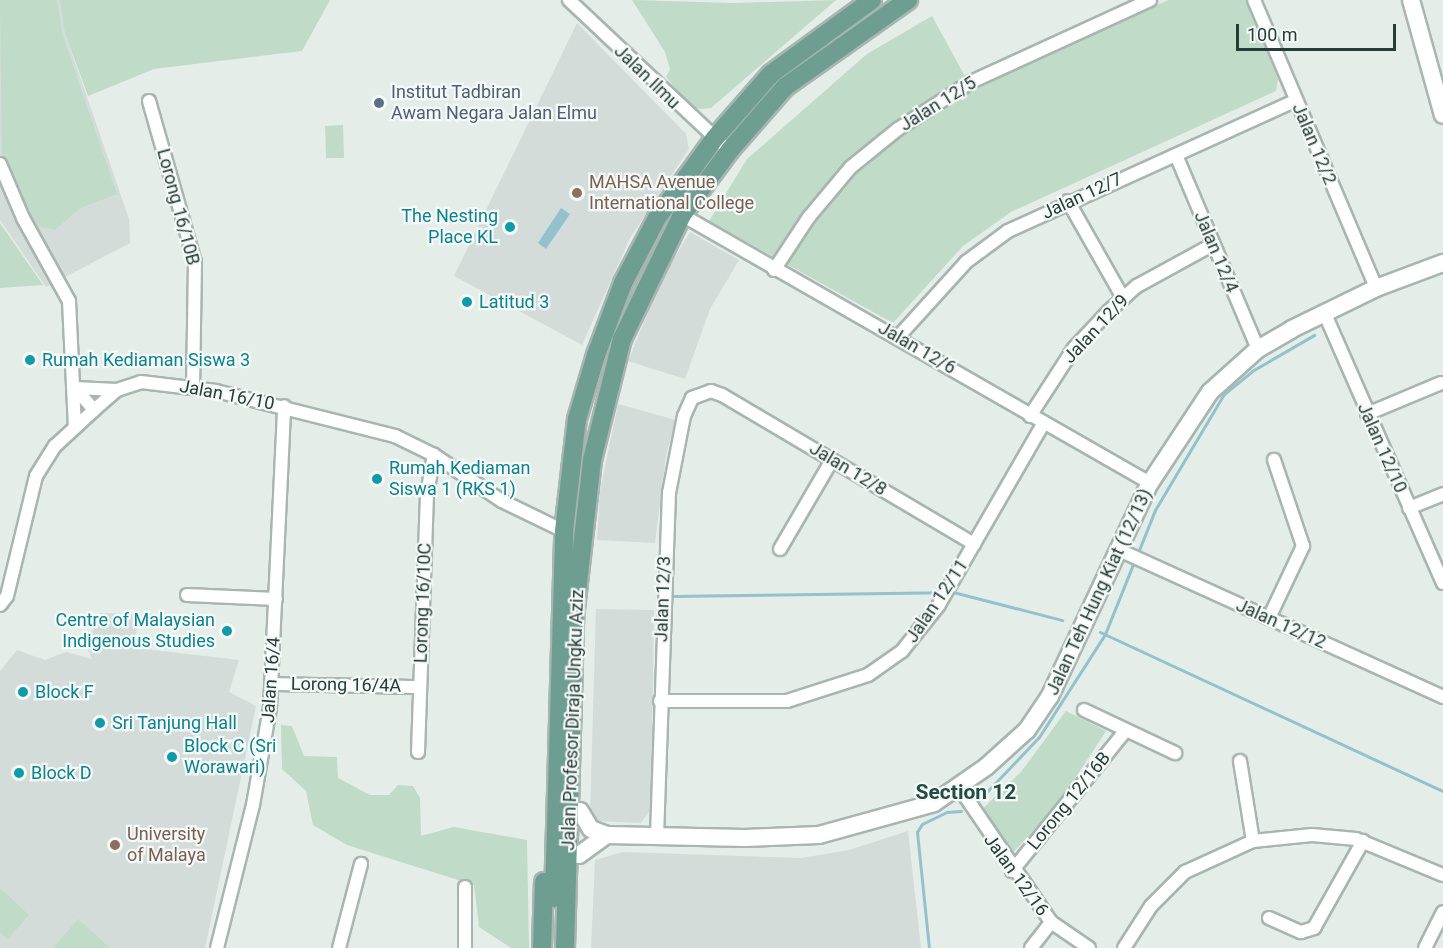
<!DOCTYPE html>
<html>
<head>
<meta charset="utf-8">
<style>
	body { margin:0 }
	#map { position:relative; width:1443px; height:948px; overflow:hidden; background:#e5ede9; font-family:Roboto,sans-serif }
	div>[style] { position:absolute }
	[style*='--x'] { left:calc(var(--x)*1px); top:calc(var(--y)*1px); width:calc(var(--w)*1px); rotate:calc(var(--a)*1deg) }
	.built>* { inset:0; background:#d3dcd8 }
	.green>* { inset:0; background:#c0dbc8 }
	.water>* { inset:0; background:#93c2cc }
	.stream>* { height:3px; margin:-1.5px; padding:0 1.5px; transform-origin:1.5px; border-radius:1.5px; background:#93c2cc }
	.roads { filter:drop-shadow(2px 0 #a8b5b0) drop-shadow(-2px 0 #a8b5b0) drop-shadow(0 2px #a8b5b0) drop-shadow(0 -2px #a8b5b0) }
	.street>* { height:12px; margin:-6px; padding:0 6px; transform-origin:6px; border-radius:6px; background:#fff }
	.secondary>* { height:16px; margin:-8px; padding:0 8px; transform-origin:8px; border-radius:8px; background:#fff }
	.primary>* { height:18px; margin:-9px; padding:0 9px; transform-origin:9px; border-radius:9px; background:#6e9d92 }
	.dots>* { width:16px; height:16px; translate:-50% -50%; box-sizing:border-box; border:3px solid #f5f9f7; border-radius:50% }
	span { translate:-50% -50%; white-space:nowrap; text-align:center; line-height:1.15; -webkit-text-stroke:4.5px #f5f9f7; paint-order:stroke }
	.street-label { font-size:18px; color:#263d37 }
	.service-label { font-size:18px; color:#4e5e75 }
	.left { translate:0 -50%; text-align:left }
	.education-label { font-size:18px; color:#785e54 }
	.culture-label { font-size:18px; color:#0d838f }
	.right { translate:-100% -50%; text-align:right }
	.quarter-label { font-size:21px; color:#234d43; font-weight:700 }
	.scale { position:absolute; left:1236px; top:24px; width:160px; height:27px; box-sizing:border-box; border:3px solid #263d37; border-top:0; padding-left:8px; font-size:18px; line-height:21px; white-space:nowrap; color:#263d37; -webkit-text-stroke:4px #f5f9f7; paint-order:stroke }
</style>
</head>
<body>
<div id="map">
	<div class="built">
		<i style="clip-path:polygon(0 0,231px 0,65px 33px,129px 219px,130px 243px,46px 287px,0 220px)"></i>
		<i style="clip-path:polygon(577px 23px,686px 134px,689px 149px,630px 238px,582px 345px,454px 276px)"></i>
		<i style="clip-path:polygon(690px 232px,739px 260px,710px 309px,685px 379px,628px 361px,662px 278px)"></i>
		<i style="clip-path:polygon(618px 404px,676px 420px,666px 455px,655px 543px,597px 540px,600px 491px)"></i>
		<i style="clip-path:polygon(596px 609px,654px 610px,651px 809px,641px 823px,595px 821px,590px 814px)"></i>
		<i style="clip-path:polygon(100px 613px,137px 614px,136px 648px,239px 660px,229px 692px,256px 706px,205px 948px,0 948px,0 671px,17px 650px,45px 660px,66px 652px,92px 659px,86px 645px)"></i>
		<i style="clip-path:polygon(908px 831px,921px 948px,591px 948px,595px 860px,623px 852px,801px 858px,849px 850px)"></i>
	</div>
	<div class="green">
		<i style="clip-path:polygon(0 0,57px 0,62px 33px,117px 194px,80px 208px,55px 230px,32px 225px,2px 160px)"></i>
		<i style="clip-path:polygon(60px 0,330px 0,302px 51px,154px 69px,88px 96px,65px 33px)"></i>
		<i style="clip-path:polygon(632px 0,733px 3px,836px 0,711px 108px,702px 109px,692px 108px,666px 77px,670px 69px,665px 52px)"></i>
		<i style="clip-path:polygon(1169px 0,1245px 0,1278px 79px,1276px 91px,1011px 212px,963px 246px,893px 323px,709px 221px,747px 159px,867px 54px,932px 16px,973px 91px,1075px 39px)"></i>
		<i style="clip-path:polygon(343px 125px,344px 158px,326px 158px,325px 126px)"></i>
		<i style="clip-path:polygon(0 223px,43px 285px,0 288px)"></i>
		<i style="clip-path:polygon(1066px 711px,1106px 731px,1059px 803px,1009px 857px,978px 813px,1021px 772px)"></i>
		<i style="clip-path:polygon(281px 725px,292px 726px,304px 756px,337px 757px,338px 778px,370px 795px,389px 795px,398px 785px,413px 786px,420px 798px,421px 836px,454px 827px,527px 840px,529px 948px,511px 948px,479px 927px,474px 885px,347px 845px,313px 825px,306px 791px,282px 769px)"></i>
		<i style="clip-path:polygon(0 888px,29px 915px,8px 939px,0 932px)"></i>
		<i style="clip-path:polygon(78px 919px,110px 948px,53px 948px)"></i>
	</div>
	<div class="water">
		<i style="clip-path:polygon(561px 208px,570px 214px,546px 249px,538px 243px)"></i>
	</div>
	<div class="stream">
		<i style="--x:1139;--y:550;--w:43;--a:-68.2"></i>
		<i style="--x:1155;--y:510;--w:135;--a:-59.3"></i>
		<i style="--x:1224;--y:394;--w:36;--a:-39"></i>
		<i style="--x:1252;--y:371;--w:72;--a:-30.1"></i>
		<i style="--x:949;--y:591;--w:117;--a:14.4"></i>
		<i style="--x:672;--y:596;--w:271;--a:-0.8"></i>
		<i style="--x:1100;--y:632;--w:378;--a:24.9"></i>
		<i style="--x:979;--y:800;--w:87;--a:-46.4"></i>
		<i style="--x:1039;--y:737;--w:122;--a:-57.3"></i>
		<i style="--x:1105;--y:634;--w:78;--a:-68.1"></i>
		<i style="--x:929;--y:948;--w:117;--a:-95.9"></i>
		<i style="--x:917;--y:832;--w:9;--a:-58"></i>
		<i style="--x:922;--y:824;--w:28;--a:-26"></i>
		<i style="--x:947;--y:812;--w:14;--a:-4"></i>
	</div>
	<div class="roads">
		<div class="street">
			<i style="--x:569;--y:0;--w:209;--a:43.3"></i>
			<i style="--x:1254;--y:0;--w:313;--a:67"></i>
			<i style="--x:149;--y:101;--w:167;--a:74.1"></i>
			<i style="--x:195;--y:262;--w:124;--a:90.9"></i>
			<i style="--x:1176;--y:155;--w:211;--a:67.1"></i>
			<i style="--x:0;--y:164;--w:59;--a:66.9"></i>
			<i style="--x:23;--y:218;--w:95;--a:61"></i>
			<i style="--x:69;--y:301;--w:126;--a:87.3"></i>
			<i style="--x:1068;--y:201;--w:112;--a:60.4"></i>
			<i style="--x:682;--y:215;--w:539;--a:29.8"></i>
			<i style="--x:774;--y:270;--w:64;--a:-56.6"></i>
			<i style="--x:809;--y:217;--w:65;--a:-50"></i>
			<i style="--x:851;--y:167;--w:60;--a:-39"></i>
			<i style="--x:898;--y:129;--w:87;--a:-32.8"></i>
			<i style="--x:971;--y:82;--w:197;--a:-24.6"></i>
			<i style="--x:1324;--y:312;--w:296;--a:66.3"></i>
			<i style="--x:899;--y:336;--w:100;--a:-47.8"></i>
			<i style="--x:966;--y:262;--w:52;--a:-36.4"></i>
			<i style="--x:1008;--y:231;--w:315;--a:-24.4"></i>
			<i style="--x:75;--y:388;--w:42;--a:2.7"></i>
			<i style="--x:75;--y:388;--w:29;--a:49"></i>
			<i style="--x:1367;--y:414;--w:80;--a:-22.7"></i>
			<i style="--x:1030;--y:416;--w:81;--a:-57.1"></i>
			<i style="--x:1074;--y:348;--w:51;--a:-46.6"></i>
			<i style="--x:1109;--y:311;--w:38;--a:-42"></i>
			<i style="--x:1137;--y:286;--w:85;--a:-28.7"></i>
			<i style="--x:1409;--y:508;--w:37;--a:-22"></i>
			<i style="--x:780;--y:549;--w:103;--a:-59.7"></i>
			<i style="--x:1119;--y:550;--w:356;--a:24.4"></i>
			<i style="--x:187;--y:595;--w:89;--a:2.6"></i>
			<i style="--x:0;--y:605;--w:11;--a:-52"></i>
			<i style="--x:7;--y:596;--w:123;--a:-76.4"></i>
			<i style="--x:36;--y:476;--w:36;--a:-58"></i>
			<i style="--x:55;--y:446;--w:53;--a:-42.7"></i>
			<i style="--x:94;--y:410;--w:30;--a:-41"></i>
			<i style="--x:117;--y:390;--w:25;--a:-18"></i>
			<i style="--x:141;--y:382;--w:76;--a:6.8"></i>
			<i style="--x:216;--y:391;--w:185;--a:14.1"></i>
			<i style="--x:395;--y:436;--w:43;--a:26"></i>
			<i style="--x:434;--y:455;--w:82;--a:34.1"></i>
			<i style="--x:502;--y:501;--w:69;--a:25.8"></i>
			<i style="--x:1269;--y:618;--w:80;--a:-64.7"></i>
			<i style="--x:1303;--y:546;--w:91;--a:-108.6"></i>
			<i style="--x:272;--y:684;--w:148;--a:1.2"></i>
			<i style="--x:660;--y:701;--w:127;--a:0"></i>
			<i style="--x:787;--y:701;--w:85;--a:-17.8"></i>
			<i style="--x:868;--y:675;--w:42;--a:-35.2"></i>
			<i style="--x:902;--y:651;--w:58;--a:-51.3"></i>
			<i style="--x:938;--y:606;--w:210;--a:-60"></i>
			<i style="--x:1084;--y:710;--w:101;--a:25.3"></i>
			<i style="--x:418;--y:752;--w:258;--a:-88"></i>
			<i style="--x:427;--y:494;--w:40;--a:-80"></i>
			<i style="--x:1240;--y:761;--w:81;--a:80.8"></i>
			<i style="--x:959;--y:787;--w:163;--a:55.7"></i>
			<i style="--x:1051;--y:922;--w:46;--a:34.4"></i>
			<i style="--x:657;--y:836;--w:343;--a:-88"></i>
			<i style="--x:669;--y:493;--w:78;--a:-79"></i>
			<i style="--x:684;--y:416;--w:20;--a:-66"></i>
			<i style="--x:692;--y:398;--w:20;--a:-20"></i>
			<i style="--x:711;--y:391;--w:12;--a:20"></i>
			<i style="--x:722;--y:395;--w:293;--a:30.6"></i>
			<i style="--x:1012;--y:871;--w:181;--a:-51"></i>
			<i style="--x:465;--y:887;--w:61;--a:90"></i>
			<i style="--x:1269;--y:918;--w:35;--a:24"></i>
			<i style="--x:1301;--y:932;--w:14;--a:-17"></i>
			<i style="--x:1314;--y:928;--w:100;--a:-60.6"></i>
			<i style="--x:217;--y:948;--w:147;--a:-75.9"></i>
			<i style="--x:253;--y:805;--w:98;--a:-80.1"></i>
			<i style="--x:270;--y:708;--w:302;--a:-87.3"></i>
			<i style="--x:339;--y:948;--w:87;--a:-75.3"></i>
			<i style="--x:1031;--y:948;--w:33;--a:-52"></i>
			<i style="--x:1124;--y:948;--w:50;--a:-57.3"></i>
			<i style="--x:1151;--y:906;--w:48;--a:-45"></i>
			<i style="--x:1185;--y:872;--w:75;--a:-24.5"></i>
			<i style="--x:1253;--y:841;--w:59;--a:-5.8"></i>
			<i style="--x:1312;--y:835;--w:44;--a:5.2"></i>
			<i style="--x:1356;--y:839;--w:94;--a:22.5"></i>
			<i style="--x:1425;--y:948;--w:40;--a:-63.4"></i>
		</div>
		<div class="secondary">
			<i style="--x:1411;--y:0;--w:119;--a:74.5"></i>
			<i style="--x:580;--y:811;--w:21;--a:59"></i>
			<i style="--x:591;--y:829;--w:17;--a:21"></i>
			<i style="--x:607;--y:835;--w:138;--a:1.2"></i>
			<i style="--x:745;--y:838;--w:74;--a:-2.3"></i>
			<i style="--x:819;--y:835;--w:119;--a:-15.5"></i>
			<i style="--x:934;--y:803;--w:63;--a:-34.7"></i>
			<i style="--x:986;--y:767;--w:55;--a:-42.1"></i>
			<i style="--x:1027;--y:730;--w:41;--a:-55.9"></i>
			<i style="--x:1050;--y:696;--w:235;--a:-64.9"></i>
			<i style="--x:1150;--y:483;--w:109;--a:-56.6"></i>
			<i style="--x:1210;--y:392;--w:64;--a:-41.9"></i>
			<i style="--x:1258;--y:349;--w:39;--a:-30"></i>
			<i style="--x:1292;--y:329;--w:93;--a:-26"></i>
			<i style="--x:1376;--y:288;--w:72;--a:-20.5"></i>
			<i style="--x:579;--y:855;--w:34;--a:-36"></i>
		</div>
		<div class="primary">
			<i style="--x:554;--y:898;--w:367;--a:-88.4"></i>
			<i style="--x:564;--y:531;--w:113;--a:-83.4"></i>
			<i style="--x:577;--y:419;--w:67;--a:-73.5"></i>
			<i style="--x:596;--y:355;--w:77;--a:-69.4"></i>
			<i style="--x:623;--y:283;--w:73;--a:-62.4"></i>
			<i style="--x:657;--y:218;--w:99;--a:-54.1"></i>
			<i style="--x:715;--y:138;--w:85;--a:-48.8"></i>
			<i style="--x:771;--y:74;--w:125;--a:-36.2"></i>
			<i style="--x:542;--y:948;--w:66;--a:-88.3"></i>
			<i style="--x:565;--y:948;--w:330;--a:-88.4"></i>
			<i style="--x:574;--y:618;--w:159;--a:-83.5"></i>
			<i style="--x:592;--y:460;--w:125;--a:-76.1"></i>
			<i style="--x:622;--y:339;--w:138;--a:-64.2"></i>
			<i style="--x:682;--y:215;--w:81;--a:-53.6"></i>
			<i style="--x:730;--y:150;--w:84;--a:-48.9"></i>
			<i style="--x:785;--y:87;--w:151;--a:-35.3"></i>
		</div>
	</div>
	<div class="dots">
		<i style="left:379px;top:103px;background:#5c6f8a"></i>
		<i style="left:577px;top:193px;background:#8d6e63"></i>
		<i style="left:510px;top:227px;background:#0f9aa8"></i>
		<i style="left:467px;top:302px;background:#0f9aa8"></i>
		<i style="left:30px;top:360px;background:#0f9aa8"></i>
		<i style="left:377px;top:479px;background:#0f9aa8"></i>
		<i style="left:227px;top:631px;background:#0f9aa8"></i>
		<i style="left:23px;top:692px;background:#0f9aa8"></i>
		<i style="left:100px;top:723px;background:#0f9aa8"></i>
		<i style="left:172px;top:757px;background:#0f9aa8"></i>
		<i style="left:19px;top:773px;background:#0f9aa8"></i>
		<i style="left:115px;top:845px;background:#8d6e63"></i>
	</div>
	<div class="street-label">
		<span style="left:647px;top:77px;rotate:44deg">Jalan Ilmu</span>
		<span style="left:938px;top:104px;rotate:-32deg">Jalan 12/5</span>
		<span style="left:1314px;top:144px;rotate:67deg">Jalan 12/2</span>
		<span style="left:1082px;top:196px;rotate:-25deg">Jalan 12/7</span>
		<span style="left:178px;top:207px;rotate:75deg">Lorong 16/10B</span>
		<span style="left:1216px;top:252px;rotate:67deg">Jalan 12/4</span>
		<span style="left:1096px;top:329px;rotate:-47deg">Jalan 12/9</span>
		<span style="left:917px;top:348px;rotate:30deg">Jalan 12/6</span>
		<span style="left:227px;top:395px;rotate:11deg">Jalan 16/10</span>
		<span style="left:1382px;top:448px;rotate:66deg">Jalan 12/10</span>
		<span style="left:848px;top:469px;rotate:31deg">Jalan 12/8</span>
		<span style="left:1099px;top:592px;rotate:-65deg">Jalan Teh Hung Kiat (12/13)</span>
		<span style="left:663px;top:599px;rotate:-88deg">Jalan 12/3</span>
		<span style="left:937px;top:601px;rotate:-56deg">Jalan 12/11</span>
		<span style="left:423px;top:603px;rotate:-88deg">Lorong 16/10C</span>
		<span style="left:1281px;top:624px;rotate:24deg">Jalan 12/12</span>
		<span style="left:271px;top:680px;rotate:-86deg">Jalan 16/4</span>
		<span style="left:346px;top:685px;rotate:1deg">Lorong 16/4A</span>
		<span style="left:573px;top:720px;rotate:-88deg">Jalan Profesor Diraja Ungku Aziz</span>
		<span style="left:1069px;top:801px;rotate:-51deg">Lorong 12/16B</span>
		<span style="left:1016px;top:875px;rotate:54deg">Jalan 12/16</span>
	</div>
	<div class="service-label">
		<span class="left" style="left:391px;top:103px">Institut Tadbiran<br>Awam Negara Jalan Elmu</span>
	</div>
	<div class="education-label">
		<span class="left" style="left:589px;top:193px">MAHSA Avenue<br>International College</span>
		<span class="left" style="left:127px;top:845px">University<br>of Malaya</span>
	</div>
	<div class="culture-label">
		<span class="right" style="left:498px;top:227px">The Nesting<br>Place KL</span>
		<span class="left" style="left:479px;top:302px">Latitud 3</span>
		<span class="left" style="left:42px;top:360px">Rumah Kediaman Siswa 3</span>
		<span class="left" style="left:389px;top:479px">Rumah Kediaman<br>Siswa 1 (RKS 1)</span>
		<span class="right" style="left:215px;top:631px">Centre of Malaysian<br>Indigenous Studies</span>
		<span class="left" style="left:35px;top:692px">Block F</span>
		<span class="left" style="left:112px;top:723px">Sri Tanjung Hall</span>
		<span class="left" style="left:184px;top:757px">Block C (Sri<br>Worawari)</span>
		<span class="left" style="left:31px;top:773px">Block D</span>
	</div>
	<div class="quarter-label">
		<span style="left:966px;top:792px">Section 12</span>
	</div>
	<div class="scale">100 m</div>
</div>
</body>
</html>
